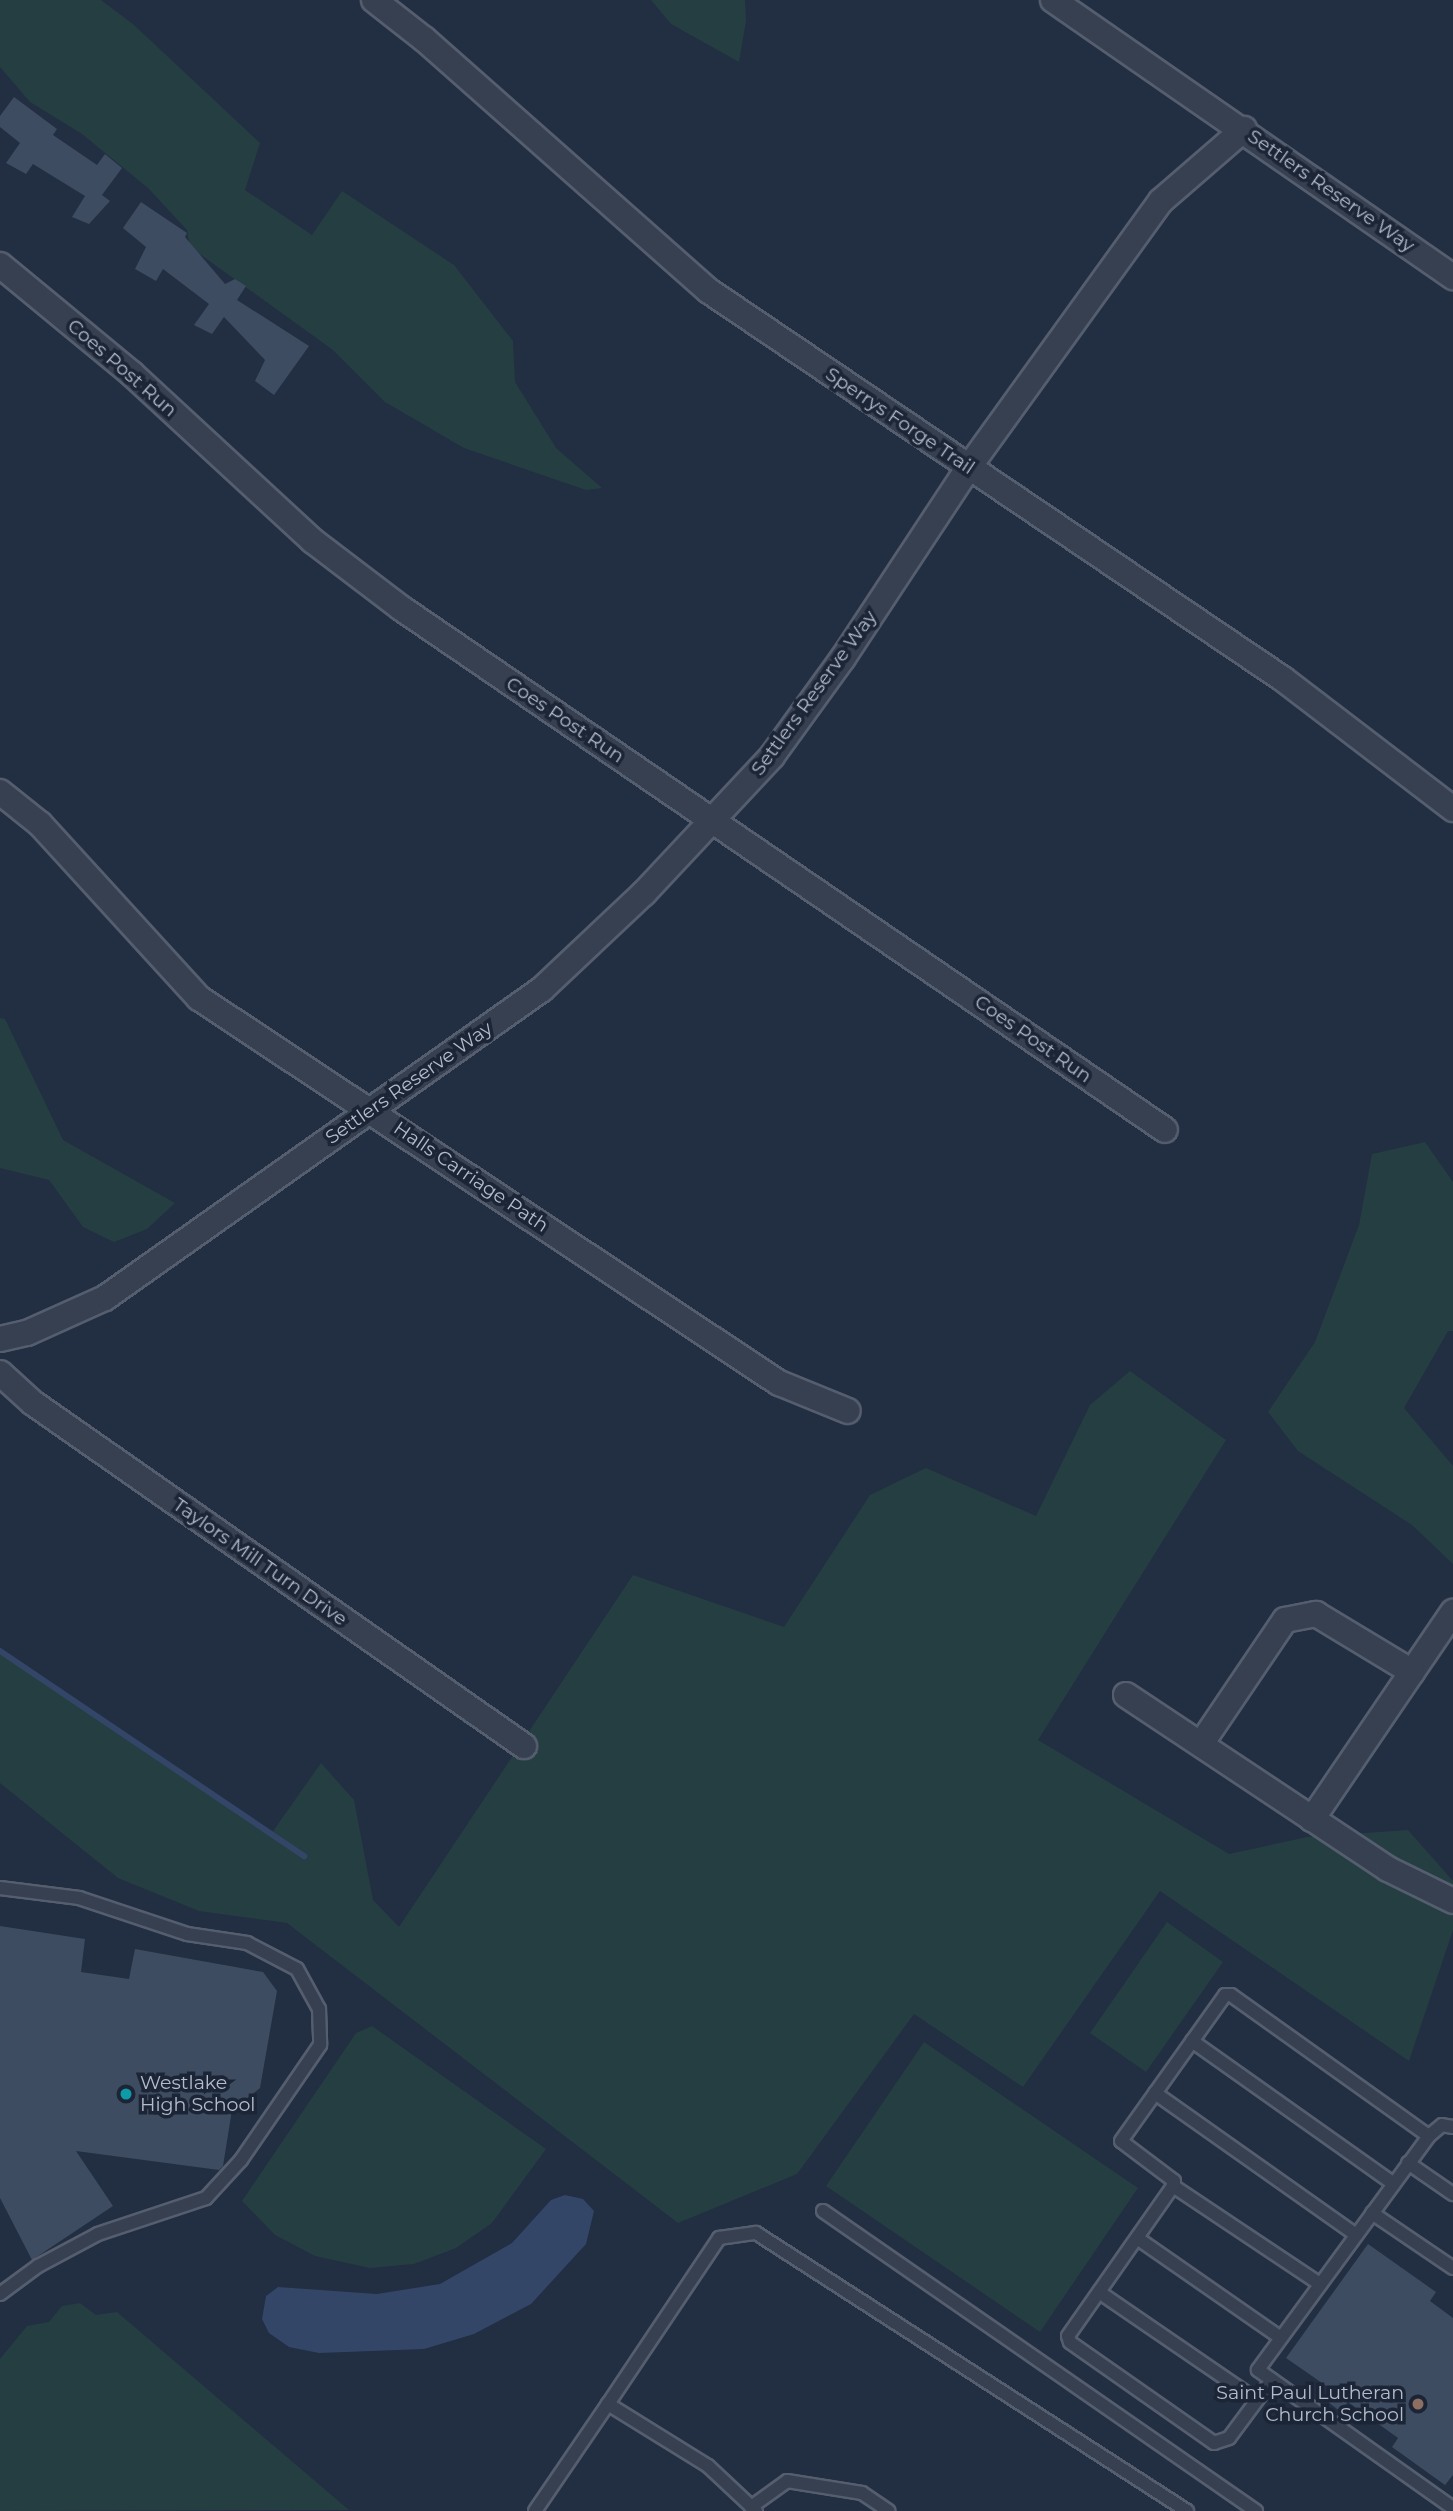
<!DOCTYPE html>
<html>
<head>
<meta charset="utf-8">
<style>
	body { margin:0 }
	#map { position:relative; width:1453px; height:2511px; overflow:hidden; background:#222e41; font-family:Montserrat,sans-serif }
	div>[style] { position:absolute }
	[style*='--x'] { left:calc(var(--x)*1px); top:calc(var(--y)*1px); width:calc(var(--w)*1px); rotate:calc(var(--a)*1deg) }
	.green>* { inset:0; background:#253e42 }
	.water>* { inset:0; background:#334668 }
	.stream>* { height:6px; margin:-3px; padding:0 3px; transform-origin:3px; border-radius:3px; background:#334668 }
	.building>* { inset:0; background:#3e4c61 }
	.roads { filter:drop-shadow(2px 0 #555e6f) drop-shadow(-2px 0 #555e6f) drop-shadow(0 2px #555e6f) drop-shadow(0 -2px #555e6f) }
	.service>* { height:12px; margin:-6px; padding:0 6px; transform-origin:6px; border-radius:6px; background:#374051 }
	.minor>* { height:24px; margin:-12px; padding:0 12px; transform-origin:12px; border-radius:12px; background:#374051 }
	.dots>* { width:19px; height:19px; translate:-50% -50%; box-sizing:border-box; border:4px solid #1c2536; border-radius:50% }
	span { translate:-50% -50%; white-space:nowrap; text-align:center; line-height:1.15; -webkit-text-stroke:7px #1c2536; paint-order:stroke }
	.street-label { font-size:19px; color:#b3bccc }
	.poi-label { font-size:19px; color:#b3bccc }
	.left { translate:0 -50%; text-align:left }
	.right { translate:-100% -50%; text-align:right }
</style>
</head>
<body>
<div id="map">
	<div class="green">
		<i style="clip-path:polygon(0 0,101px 0,134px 25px,260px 143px,245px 190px,312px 235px,342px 191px,454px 265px,513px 341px,515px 382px,556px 448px,602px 488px,586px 490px,464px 448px,385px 402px,333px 350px,190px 247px,187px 230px,148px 188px,82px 134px,30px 102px,0 67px)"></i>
		<i style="clip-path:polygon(651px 0,745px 0,746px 21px,739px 62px,671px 24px)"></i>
		<i style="clip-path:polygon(0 1018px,5px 1019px,63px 1140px,175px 1203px,147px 1229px,114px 1242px,83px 1227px,49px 1180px,0 1168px)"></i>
		<i style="clip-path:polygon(1425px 1142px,1453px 1182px,1453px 1331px,1448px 1331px,1404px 1408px,1453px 1466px,1453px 1564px,1412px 1525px,1298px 1451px,1268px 1412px,1315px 1342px,1359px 1225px,1372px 1154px)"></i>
		<i style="clip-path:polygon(1130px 1371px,1226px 1440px,1038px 1740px,1229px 1854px,1307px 1837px,1408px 1830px,1453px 1881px,1453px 1930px,1409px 2061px,1160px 1891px,1023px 2087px,914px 2014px,797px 2174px,678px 2223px,287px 1923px,199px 1911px,118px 1878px,0 1783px,0 1651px,271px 1834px,321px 1763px,354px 1800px,373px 1900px,399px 1927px,633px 1575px,784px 1627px,870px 1495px,926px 1468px,1036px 1516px,1090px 1405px)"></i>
		<i style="clip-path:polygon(1167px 1922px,1223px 1962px,1146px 2072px,1090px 2033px)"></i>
		<i style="clip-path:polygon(372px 2026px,546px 2149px,492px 2223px,456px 2248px,414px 2264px,370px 2268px,315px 2256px,275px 2235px,242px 2201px,356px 2033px)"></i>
		<i style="clip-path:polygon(924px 2042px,1138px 2188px,1040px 2332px,826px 2186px)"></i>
		<i style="clip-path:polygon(80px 2303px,96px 2315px,117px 2312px,349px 2510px,0 2511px,0 2359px,27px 2326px,49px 2322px,62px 2306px)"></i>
	</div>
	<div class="water">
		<i style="clip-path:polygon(565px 2195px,583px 2199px,594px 2211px,586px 2244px,531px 2304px,474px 2334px,424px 2349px,319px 2353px,289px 2347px,269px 2333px,262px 2319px,266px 2296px,278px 2287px,377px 2294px,440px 2284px,512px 2243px,551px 2200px)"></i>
	</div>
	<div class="stream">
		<i style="--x:0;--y:1651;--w:367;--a:34"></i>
	</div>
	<div class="building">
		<i style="clip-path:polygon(14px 97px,57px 129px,53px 135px,97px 165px,105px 154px,122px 168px,102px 195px,110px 201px,89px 224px,72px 217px,85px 196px,33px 164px,26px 174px,6px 163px,20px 143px,0 127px,0 116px)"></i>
		<i style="clip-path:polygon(141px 202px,187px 233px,185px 237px,225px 284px,235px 279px,246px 286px,237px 300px,309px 346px,274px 395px,255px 381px,265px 360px,224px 317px,212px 334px,194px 325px,209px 304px,163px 269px,156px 281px,135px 269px,146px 247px,123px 228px)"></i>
		<i style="clip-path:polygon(0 1926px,85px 1939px,81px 1972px,129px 1979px,135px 1949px,263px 1972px,277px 1991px,260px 2088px,232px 2110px,223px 2166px,219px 2170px,76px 2151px,113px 2206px,32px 2260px,0 2198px)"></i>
		<i style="clip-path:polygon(1368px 2244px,1436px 2292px,1430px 2301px,1453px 2318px,1453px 2475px,1445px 2485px,1392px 2447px,1398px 2438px,1348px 2402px,1341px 2412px,1328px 2402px,1335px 2392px,1286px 2358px)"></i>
	</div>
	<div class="roads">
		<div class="service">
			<i style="--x:0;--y:1888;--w:80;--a:7.2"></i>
			<i style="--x:79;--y:1898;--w:114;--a:18.4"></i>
			<i style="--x:187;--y:1934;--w:61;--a:8.5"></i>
			<i style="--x:247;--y:1943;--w:56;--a:27.5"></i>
			<i style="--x:297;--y:1969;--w:46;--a:61.2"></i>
			<i style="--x:319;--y:2009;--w:36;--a:88"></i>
			<i style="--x:320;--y:2045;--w:140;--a:124.5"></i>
			<i style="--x:241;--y:2160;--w:52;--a:132.6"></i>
			<i style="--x:206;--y:2198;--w:114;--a:161.6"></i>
			<i style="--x:98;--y:2234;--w:68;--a:151.9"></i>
			<i style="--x:38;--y:2266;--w:47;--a:143.6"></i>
			<i style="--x:1192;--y:2041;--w:247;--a:35.3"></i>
			<i style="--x:1155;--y:2093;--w:246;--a:35.2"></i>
			<i style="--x:1453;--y:2127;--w:11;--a:-170"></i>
			<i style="--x:1442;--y:2125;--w:17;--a:140"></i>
			<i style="--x:1429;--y:2136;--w:290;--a:126.2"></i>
			<i style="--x:1258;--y:2370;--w:239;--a:35.3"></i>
			<i style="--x:1408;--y:2163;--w:55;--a:34.6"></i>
			<i style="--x:1173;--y:2186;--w:177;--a:33.7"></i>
			<i style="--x:823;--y:2211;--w:527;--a:34.72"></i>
			<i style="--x:1372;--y:2213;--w:98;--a:34.2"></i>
			<i style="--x:1137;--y:2238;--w:175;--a:34.8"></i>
			<i style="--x:1099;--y:2292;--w:191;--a:34.4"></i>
			<i style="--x:1272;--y:2380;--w:72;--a:126.6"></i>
			<i style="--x:1229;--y:2438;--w:16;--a:162"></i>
			<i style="--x:1214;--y:2443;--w:176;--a:-145"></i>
			<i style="--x:1070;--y:2342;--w:6;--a:-108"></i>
			<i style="--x:1068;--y:2336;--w:183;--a:-55"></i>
			<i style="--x:1173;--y:2186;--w:5;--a:-79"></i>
			<i style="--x:1174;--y:2181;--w:66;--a:-143"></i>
			<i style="--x:1121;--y:2141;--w:179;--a:-54.5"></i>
			<i style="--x:1225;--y:1995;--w:6;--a:0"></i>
			<i style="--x:1231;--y:1995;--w:243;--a:35.5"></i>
			<i style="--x:751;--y:2507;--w:44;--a:-35.8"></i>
			<i style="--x:787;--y:2481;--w:76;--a:9.1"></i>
			<i style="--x:862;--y:2493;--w:32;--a:34"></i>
			<i style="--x:535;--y:2511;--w:130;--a:-55.7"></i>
			<i style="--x:756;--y:2511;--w:66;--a:-136.8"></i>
			<i style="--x:708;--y:2466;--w:118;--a:-148.2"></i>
			<i style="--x:608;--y:2404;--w:200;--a:-56.2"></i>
			<i style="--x:719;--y:2238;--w:37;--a:-8"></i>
			<i style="--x:756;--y:2233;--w:513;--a:32.82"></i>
		</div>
		<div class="minor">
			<i style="--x:374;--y:0;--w:63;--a:38"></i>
			<i style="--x:424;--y:39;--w:380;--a:41.5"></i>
			<i style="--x:709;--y:291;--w:693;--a:34.06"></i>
			<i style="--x:1283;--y:679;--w:214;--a:37.4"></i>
			<i style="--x:1053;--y:0;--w:487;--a:34.7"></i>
			<i style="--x:0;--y:265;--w:171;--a:39.5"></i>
			<i style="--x:132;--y:374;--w:246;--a:42.7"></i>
			<i style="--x:313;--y:541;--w:111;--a:37.3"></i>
			<i style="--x:401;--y:608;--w:925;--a:34.34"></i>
			<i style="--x:0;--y:792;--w:51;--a:38.7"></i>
			<i style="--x:40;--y:824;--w:236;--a:47.6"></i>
			<i style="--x:199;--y:998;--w:696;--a:33.58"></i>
			<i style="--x:779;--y:1383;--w:74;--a:22.1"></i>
			<i style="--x:0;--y:1339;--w:28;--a:-13"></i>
			<i style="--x:27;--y:1333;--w:85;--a:-24.2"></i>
			<i style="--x:105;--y:1298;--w:535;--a:-35.26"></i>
			<i style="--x:542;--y:989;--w:140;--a:-43.3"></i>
			<i style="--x:644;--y:893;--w:187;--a:-46.9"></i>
			<i style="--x:772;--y:756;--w:121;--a:-54.1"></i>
			<i style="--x:843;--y:658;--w:229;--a:-56.6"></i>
			<i style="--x:969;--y:467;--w:328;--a:-54.2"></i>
			<i style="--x:1161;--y:201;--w:110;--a:-40.9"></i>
			<i style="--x:0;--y:1373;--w:45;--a:42.3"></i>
			<i style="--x:33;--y:1403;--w:599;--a:34.94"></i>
			<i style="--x:1412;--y:1672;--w:73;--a:-55.7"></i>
			<i style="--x:1126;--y:1695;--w:315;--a:33.6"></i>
			<i style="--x:1388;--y:1869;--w:72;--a:26.2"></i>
			<i style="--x:1201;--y:1744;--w:150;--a:-55.9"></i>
			<i style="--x:1285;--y:1620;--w:32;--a:-11"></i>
			<i style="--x:1316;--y:1614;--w:112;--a:31.1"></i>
			<i style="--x:1412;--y:1672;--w:178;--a:124.2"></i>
		</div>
	</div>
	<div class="dots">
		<i style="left:126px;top:2094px;background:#0f9aa8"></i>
		<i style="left:1418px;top:2404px;background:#8d6e63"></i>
	</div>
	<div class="street-label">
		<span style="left:1331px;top:191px;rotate:35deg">Settlers Reserve Way</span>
		<span style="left:122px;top:368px;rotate:41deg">Coes Post Run</span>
		<span style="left:900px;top:421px;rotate:34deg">Sperrys Forge Trail</span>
		<span style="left:814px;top:693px;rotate:-54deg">Settlers Reserve Way</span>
		<span style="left:565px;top:720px;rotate:34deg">Coes Post Run</span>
		<span style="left:1033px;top:1039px;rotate:35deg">Coes Post Run</span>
		<span style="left:409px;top:1083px;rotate:-35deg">Settlers Reserve Way</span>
		<span style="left:471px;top:1177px;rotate:34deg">Halls Carriage Path</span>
		<span style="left:260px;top:1562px;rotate:35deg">Taylors Mill Turn Drive</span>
	</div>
	<div class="poi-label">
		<span class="left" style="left:140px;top:2094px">Westlake<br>High School</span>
		<span class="right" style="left:1404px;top:2404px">Saint Paul Lutheran<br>Church School</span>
	</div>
</div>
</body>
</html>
